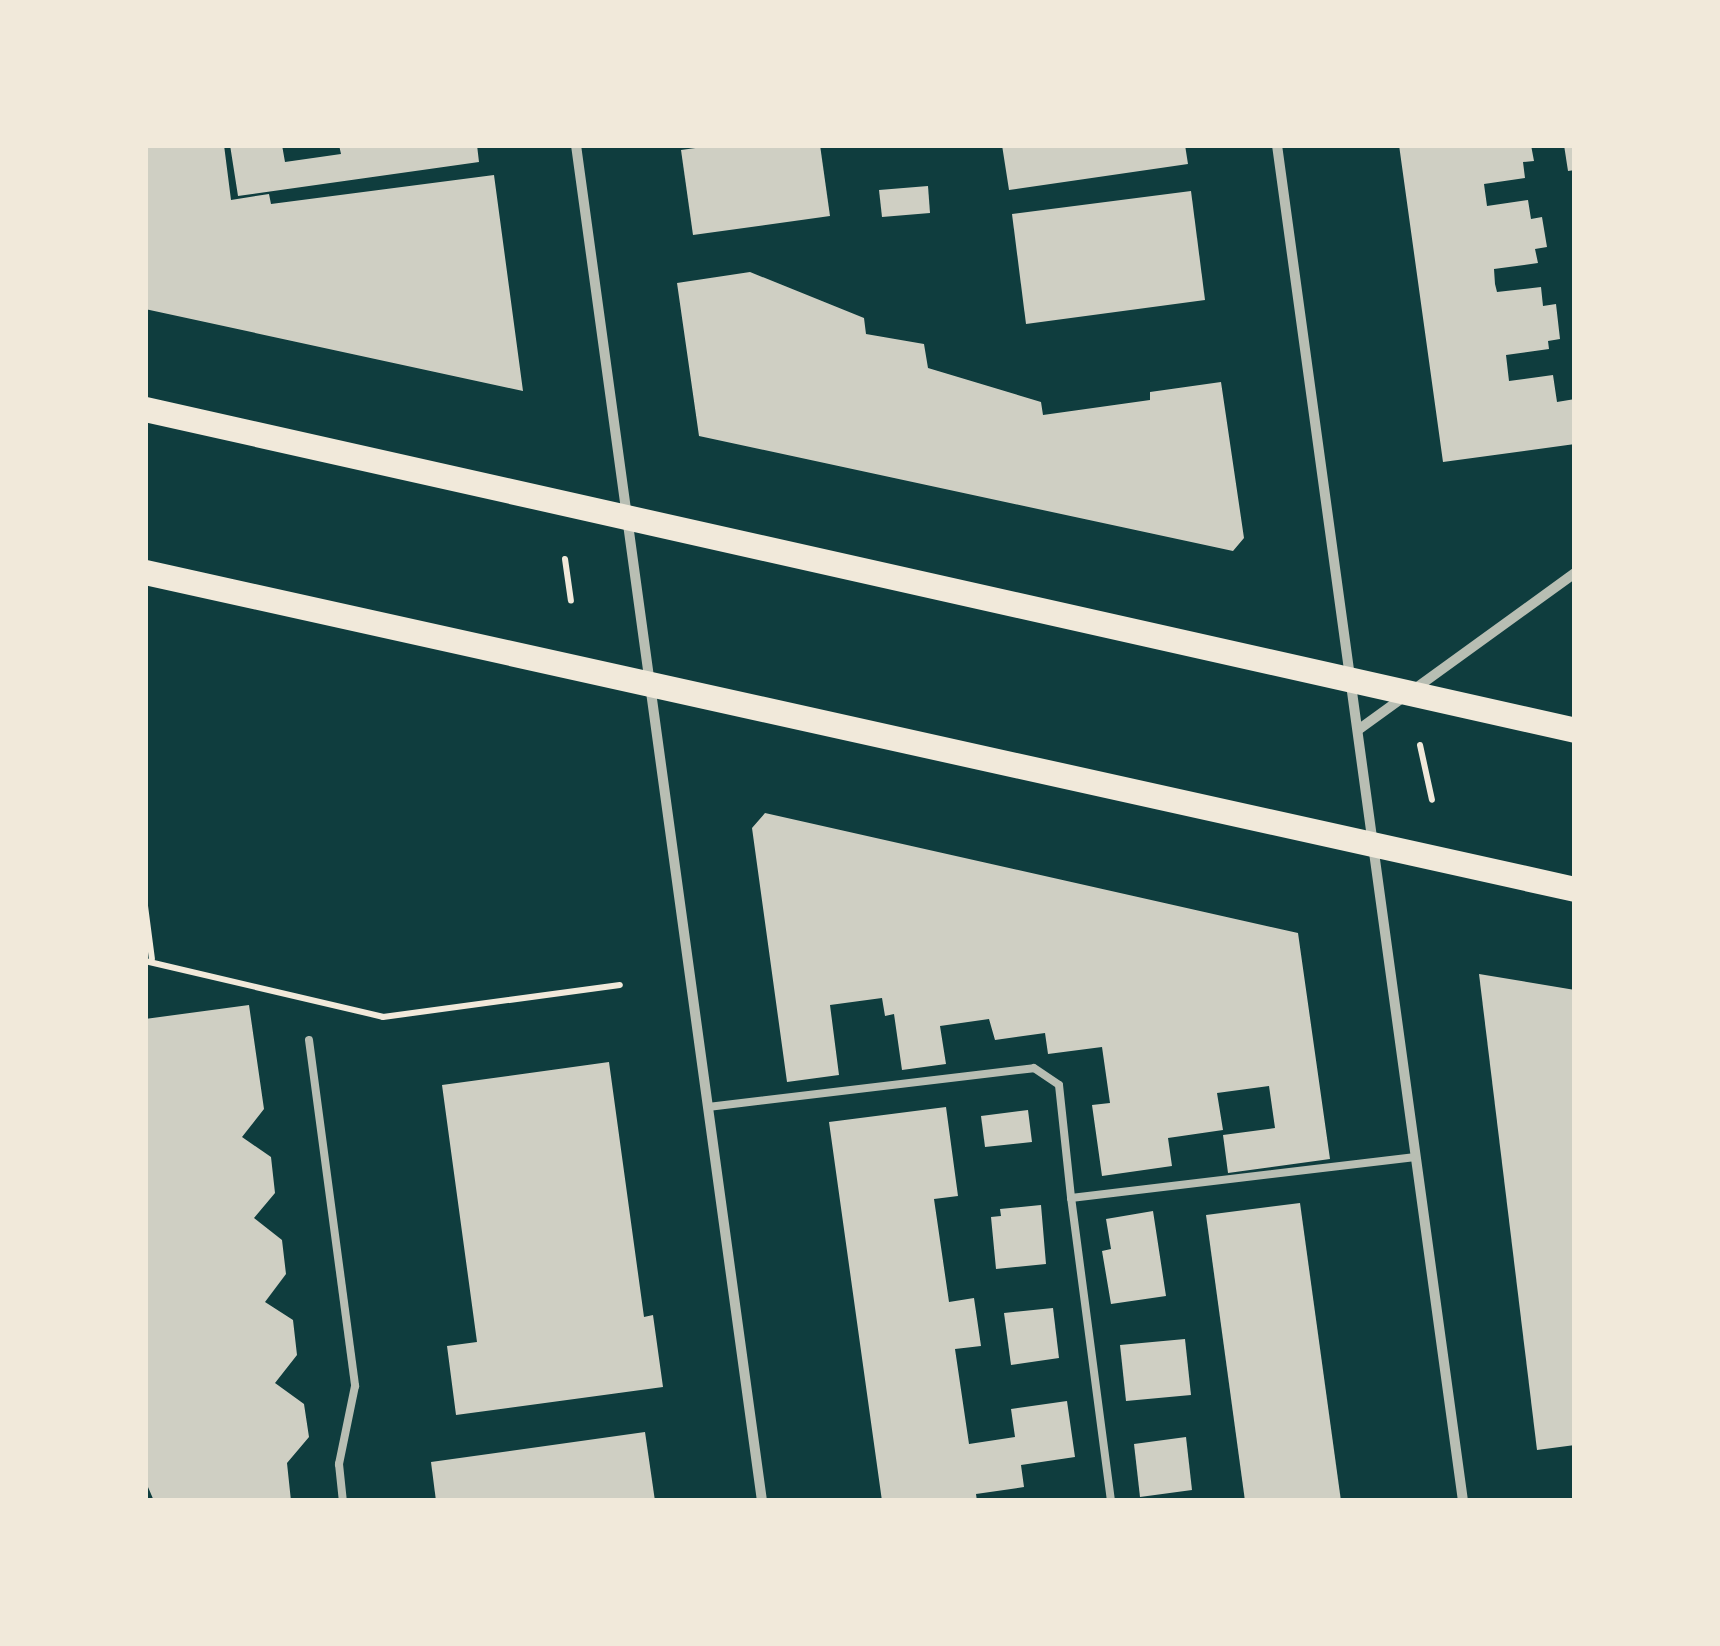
<!DOCTYPE html>
<html>
<head>
<meta charset="utf-8">
<style>
	body { margin:0 }
	#map { position:relative; width:1720px; height:1646px; overflow:hidden; background:#0f3d3e; font-family:Figtree,sans-serif }
	div>[style] { position:absolute }
	[style*='--x'] { left:calc(var(--x)*1px); top:calc(var(--y)*1px); width:calc(var(--w)*1px); rotate:calc(var(--a)*1deg) }
	.building>* { inset:0; background:#cfcfc3 }
	.path>* { height:6px; margin:-3px; padding:0 3px; transform-origin:3px; border-radius:3px; background:#f1e9da }
	.service>* { height:8px; margin:-4px; padding:0 4px; transform-origin:4px; border-radius:4px; background:#b8beb3 }
	.minor>* { height:10px; margin:-5px; padding:0 5px; transform-origin:5px; border-radius:5px; background:#b8beb3 }
	.primary>* { height:25px; margin:-12.5px; padding:0 12.5px; transform-origin:12.5px; border-radius:12.5px; background:#f1e9da }
	span { translate:-50% -50%; white-space:nowrap; text-align:center; line-height:1.15; -webkit-text-stroke:8px #f1e9da; paint-order:stroke }
	.frame { position:absolute; inset:0; border:148px solid #f1e9da; pointer-events:none }
</style>
</head>
<body>
<div id="map">
	<div class="building">
		<i style="clip-path:polygon(145px 145px,224px 145px,231px 200px,269px 194px,271px 204px,494px 175px,523px 391px,145px 309px)"></i>
		<i style="clip-path:polygon(230px 145px,282px 145px,285px 162px,341px 154px,339px 145px,477px 145px,479px 162px,238px 196px)"></i>
		<i style="clip-path:polygon(717px 145px,820px 145px,830px 216px,693px 235px,681px 150px)"></i>
		<i style="clip-path:polygon(1002px 145px,1185px 145px,1188px 164px,1009px 190px)"></i>
		<i style="clip-path:polygon(1399px 145px,1531px 145px,1534px 161px,1523px 162px,1525px 178px,1484px 184px,1487px 206px,1528px 200px,1531px 219px,1542px 217px,1547px 247px,1535px 249px,1538px 263px,1494px 269px,1495px 284px,1497px 292px,1541px 287px,1543px 306px,1556px 304px,1560px 339px,1548px 341px,1549px 349px,1506px 355px,1509px 381px,1553px 375px,1557px 402px,1575px 399px,1575px 444px,1443px 462px)"></i>
		<i style="clip-path:polygon(1564px 145px,1575px 145px,1575px 170px,1568px 171px)"></i>
		<i style="clip-path:polygon(928px 186px,930px 213px,882px 217px,879px 190px)"></i>
		<i style="clip-path:polygon(1191px 191px,1205px 300px,1026px 324px,1012px 214px)"></i>
		<i style="clip-path:polygon(750px 272px,864px 318px,866px 334px,924px 344px,928px 368px,1041px 402px,1043px 415px,1150px 400px,1150px 392px,1221px 382px,1244px 538px,1233px 551px,699px 436px,677px 283px)"></i>
		<i style="clip-path:polygon(765px 813px,1298px 933px,1330px 1159px,1228px 1173px,1223px 1135px,1275px 1128px,1269px 1086px,1217px 1093px,1223px 1130px,1168px 1138px,1172px 1166px,1102px 1176px,1092px 1105px,1110px 1103px,1102px 1047px,1048px 1054px,1045px 1033px,995px 1040px,989px 1019px,940px 1026px,946px 1064px,902px 1070px,894px 1014px,885px 1016px,882px 998px,830px 1005px,839px 1075px,787px 1082px,752px 828px)"></i>
		<i style="clip-path:polygon(1479px 974px,1575px 990px,1575px 1445px,1537px 1450px)"></i>
		<i style="clip-path:polygon(249px 1005px,264px 1109px,242px 1137px,271px 1157px,275px 1193px,254px 1218px,282px 1240px,286px 1274px,265px 1302px,293px 1320px,297px 1355px,275px 1383px,304px 1404px,309px 1437px,287px 1463px,291px 1501px,154px 1501px,145px 1480px,145px 1019px)"></i>
		<i style="clip-path:polygon(609px 1062px,644px 1317px,653px 1315px,663px 1387px,456px 1415px,447px 1346px,477px 1342px,442px 1085px)"></i>
		<i style="clip-path:polygon(946px 1107px,958px 1196px,934px 1199px,949px 1302px,974px 1298px,981px 1346px,955px 1349px,969px 1444px,1015px 1437px,1011px 1409px,1067px 1401px,1075px 1457px,1021px 1465px,1024px 1487px,976px 1494px,977px 1501px,882px 1501px,829px 1122px)"></i>
		<i style="clip-path:polygon(1028px 1110px,1032px 1142px,985px 1147px,981px 1116px)"></i>
		<i style="clip-path:polygon(1300px 1203px,1341px 1501px,1245px 1501px,1206px 1215px)"></i>
		<i style="clip-path:polygon(1041px 1205px,1046px 1264px,996px 1269px,991px 1217px,1001px 1216px,1000px 1209px)"></i>
		<i style="clip-path:polygon(1153px 1211px,1166px 1296px,1111px 1304px,1102px 1251px,1111px 1249px,1106px 1219px)"></i>
		<i style="clip-path:polygon(1053px 1308px,1059px 1358px,1011px 1365px,1004px 1313px)"></i>
		<i style="clip-path:polygon(1185px 1339px,1191px 1395px,1126px 1401px,1120px 1345px)"></i>
		<i style="clip-path:polygon(645px 1432px,655px 1501px,436px 1501px,431px 1462px)"></i>
		<i style="clip-path:polygon(1186px 1437px,1192px 1490px,1140px 1497px,1134px 1444px)"></i>
	</div>
	<div class="path">
		<i style="--x:565;--y:559;--w:42;--a:81.9"></i>
		<i style="--x:1420;--y:745;--w:56;--a:77.7"></i>
		<i style="--x:145;--y:906;--w:53;--a:82.5"></i>
		<i style="--x:145;--y:961;--w:244;--a:13.2"></i>
		<i style="--x:383;--y:1017;--w:239;--a:-7.7"></i>
	</div>
	<div class="service">
		<i style="--x:309;--y:1040;--w:349;--a:82.4"></i>
		<i style="--x:355;--y:1386;--w:80;--a:101.6"></i>
		<i style="--x:339;--y:1464;--w:37;--a:84"></i>
		<i style="--x:708;--y:1107;--w:328;--a:-6.8"></i>
		<i style="--x:1034;--y:1068;--w:30;--a:34"></i>
		<i style="--x:1059;--y:1085;--w:114;--a:83.9"></i>
		<i style="--x:1111;--y:1501;--w:306;--a:-97.5"></i>
		<i style="--x:1071;--y:1198;--w:347;--a:-6.8"></i>
	</div>
	<div class="minor">
		<i style="--x:576;--y:145;--w:1369;--a:82.19"></i>
		<i style="--x:1277;--y:145;--w:1369;--a:82.19"></i>
		<i style="--x:1358;--y:730;--w:268;--a:-35.9"></i>
	</div>
	<div class="primary">
		<i style="--x:145;--y:409;--w:1466;--a:12.65"></i>
		<i style="--x:145;--y:572;--w:1465;--a:12.5"></i>
	</div>
	<div class="frame"></div>
</div>
</body>
</html>
